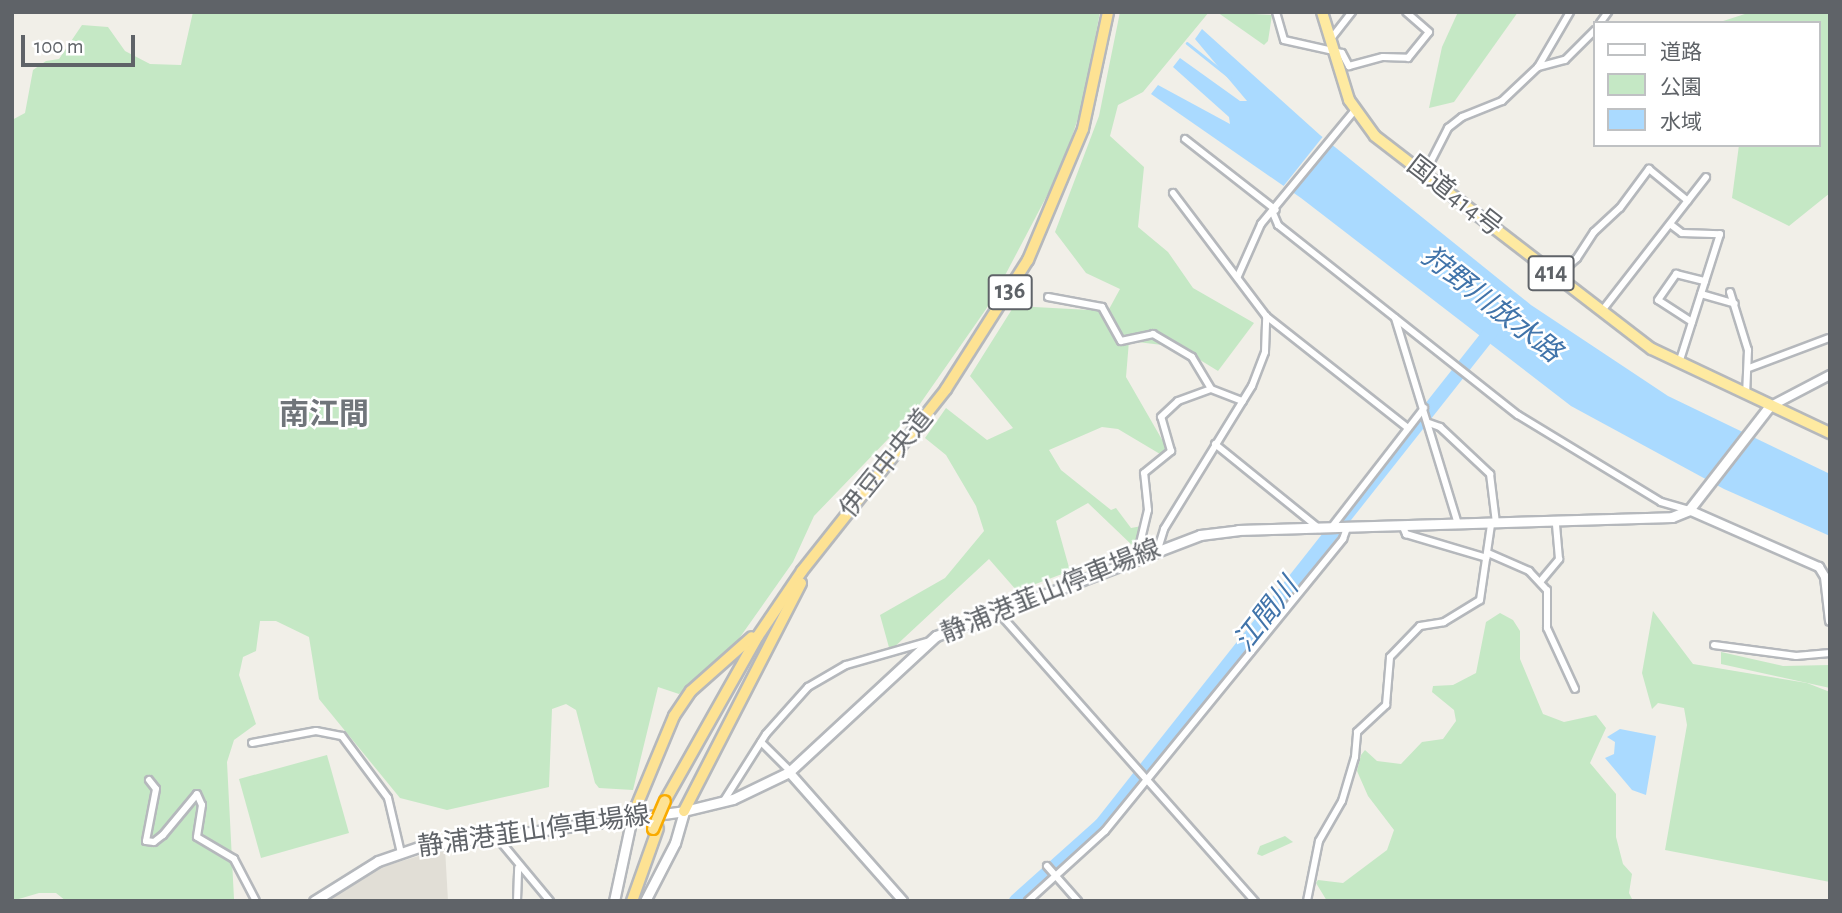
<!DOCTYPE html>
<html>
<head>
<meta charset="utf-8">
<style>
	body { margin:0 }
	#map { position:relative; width:1842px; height:913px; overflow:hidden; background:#f1efe8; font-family:"Alegreya Sans","Noto Sans JP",sans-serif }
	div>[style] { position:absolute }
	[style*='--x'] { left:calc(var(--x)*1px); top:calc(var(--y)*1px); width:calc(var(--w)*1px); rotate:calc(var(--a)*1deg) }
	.education>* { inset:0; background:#e1ded6 }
	.green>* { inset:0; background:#c5e8c5 }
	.water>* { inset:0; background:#aadaff }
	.pier>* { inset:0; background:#f1efe8 }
	.stream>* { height:2.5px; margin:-1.25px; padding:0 1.25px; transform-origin:1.25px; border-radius:1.25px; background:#aadaff }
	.river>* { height:14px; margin:-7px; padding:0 7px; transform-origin:7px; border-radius:7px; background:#aadaff }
	.roads { filter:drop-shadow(2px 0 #b5b8bc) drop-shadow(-2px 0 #b5b8bc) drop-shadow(0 2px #b5b8bc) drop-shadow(0 -2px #b5b8bc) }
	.minor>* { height:6px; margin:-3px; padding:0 3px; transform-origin:3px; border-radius:3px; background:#fff }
	.tertiary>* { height:8px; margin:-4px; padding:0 4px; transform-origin:4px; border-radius:4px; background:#fff }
	.secondary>* { height:9px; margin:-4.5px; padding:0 4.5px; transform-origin:4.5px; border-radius:4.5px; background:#fff }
	.trunk>* { height:10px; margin:-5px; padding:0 5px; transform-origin:5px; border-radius:5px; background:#feeaa1 }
	.motorway>* { height:10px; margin:-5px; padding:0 5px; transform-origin:5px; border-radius:5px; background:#fde293 }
	.bridges { filter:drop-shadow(2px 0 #f9ab00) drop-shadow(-2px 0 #f9ab00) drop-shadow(0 2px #f9ab00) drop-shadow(0 -2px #f9ab00) }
	.motorway-bridge>* { height:10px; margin:-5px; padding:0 5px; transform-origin:5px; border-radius:5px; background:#fde293 }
	span { translate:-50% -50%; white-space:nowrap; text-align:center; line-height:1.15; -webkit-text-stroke:5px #fff; paint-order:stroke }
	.shield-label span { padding:2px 5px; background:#fff; border:2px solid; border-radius:5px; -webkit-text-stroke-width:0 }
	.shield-label { font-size:24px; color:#5f6368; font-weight:700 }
	.street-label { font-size:26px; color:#5f6368 }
	.water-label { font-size:28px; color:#4174aa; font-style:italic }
	.quarter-label { font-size:30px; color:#70757a; font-weight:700 }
	.frame { position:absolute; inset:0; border:14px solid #5f6368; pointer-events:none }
	.legend { position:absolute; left:1593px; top:21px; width:228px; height:126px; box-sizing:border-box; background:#fff; border:2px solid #bfc1c3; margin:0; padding:9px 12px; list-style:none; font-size:21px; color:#5f6368 }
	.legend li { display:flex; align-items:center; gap:14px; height:35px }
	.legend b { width:35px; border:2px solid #bfc1c3 }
	.scale { position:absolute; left:21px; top:35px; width:114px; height:32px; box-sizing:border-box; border:4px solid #5f6368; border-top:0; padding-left:9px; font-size:21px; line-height:24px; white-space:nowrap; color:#5f6368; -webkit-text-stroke:5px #fff; paint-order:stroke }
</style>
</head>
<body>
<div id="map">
	<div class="education">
		<i style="clip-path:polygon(445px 848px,448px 901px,332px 901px,334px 894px,382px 867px)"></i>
	</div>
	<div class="green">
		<i style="clip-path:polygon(193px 12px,1100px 12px,1083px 103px,1062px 167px,991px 302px,915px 411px,814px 516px,793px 562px,738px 640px,679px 694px,658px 687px,633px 790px,599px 788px,595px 783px,576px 710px,566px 704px,552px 709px,549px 787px,447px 810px,400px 798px,319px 699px,309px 637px,276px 621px,260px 621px,256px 651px,243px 657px,239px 675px,256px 724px,234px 740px,227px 762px,234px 899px,66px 901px,56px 893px,39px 893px,12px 901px,12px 120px,25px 113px,33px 70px,46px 61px,59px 59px,82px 25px,108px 27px,125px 51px,150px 64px,181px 65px)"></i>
		<i style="clip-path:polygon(1120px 12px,1209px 12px,1143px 92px,1118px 105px,1110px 136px,1144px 167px,1138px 227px,1168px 252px,1193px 288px,1254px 323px,1218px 371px,1179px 347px,1129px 341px,1126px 377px,1168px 450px,1160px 454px,1118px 429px,1102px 427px,1049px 450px,1061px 470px,1111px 510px,1116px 508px,1131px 528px,1142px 526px,1134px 547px,1088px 503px,1056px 521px,1070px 571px,1017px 591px,989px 559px,890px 651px,880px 615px,945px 578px,984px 531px,976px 506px,946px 455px,925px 438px,946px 408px,987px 440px,1013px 428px,970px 376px,1014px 306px,1108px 311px,1120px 289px,1086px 273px,1055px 232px,1099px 116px)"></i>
		<i style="clip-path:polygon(1217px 12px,1272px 15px,1268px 41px,1264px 45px)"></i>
		<i style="clip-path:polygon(1458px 12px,1518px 12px,1454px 102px,1429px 108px,1442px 47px)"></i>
		<i style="clip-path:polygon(1751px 12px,1830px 12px,1830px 193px,1789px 226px,1732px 198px,1739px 145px,1819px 145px,1819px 23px,1717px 23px)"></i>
		<i style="clip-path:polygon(1653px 611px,1693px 664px,1807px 683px,1830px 692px,1830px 882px,1665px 850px,1687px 725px,1684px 708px,1658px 703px,1652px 709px,1642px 673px)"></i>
		<i style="clip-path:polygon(1500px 613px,1513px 620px,1520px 631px,1520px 659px,1543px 714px,1564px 722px,1596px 715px,1606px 728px,1590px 763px,1616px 794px,1616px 837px,1623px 864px,1632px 874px,1629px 893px,1633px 901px,1327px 901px,1316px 883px,1318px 880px,1343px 883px,1387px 850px,1394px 830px,1368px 796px,1357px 771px,1361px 755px,1365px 750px,1377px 761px,1401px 764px,1422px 742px,1443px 739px,1456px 721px,1454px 710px,1432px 692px,1433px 686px,1453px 685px,1476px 673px,1486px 622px)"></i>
		<i style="clip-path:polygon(1721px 652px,1783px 666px,1830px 665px,1830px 688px,1721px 664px)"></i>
		<i style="clip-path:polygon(327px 755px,349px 833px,261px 858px,239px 779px)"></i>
		<i style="clip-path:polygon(1285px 836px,1293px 842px,1262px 856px,1257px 854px,1260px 846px)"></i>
	</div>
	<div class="water">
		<i style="clip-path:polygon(1202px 29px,1320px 135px,1531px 305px,1668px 396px,1830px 474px,1830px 536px,1724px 489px,1571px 406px,1301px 198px,1151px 94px,1158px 85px,1230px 124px,1229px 117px,1173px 67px,1180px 58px,1240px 101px,1247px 101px,1195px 39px)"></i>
		<i style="clip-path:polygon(1620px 729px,1656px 736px,1646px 795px,1632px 790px,1605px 758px,1614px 754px,1615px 742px,1607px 737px)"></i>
	</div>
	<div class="pier">
		<i style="clip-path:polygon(1325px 134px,1333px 140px,1291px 195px,1282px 188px)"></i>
	</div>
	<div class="stream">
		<i style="--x:1187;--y:43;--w:56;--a:38.5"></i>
	</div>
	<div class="river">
		<i style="--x:1016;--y:901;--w:114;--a:-41.8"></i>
		<i style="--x:1101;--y:825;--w:634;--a:-51.67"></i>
	</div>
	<div class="roads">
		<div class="minor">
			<i style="--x:1276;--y:12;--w:29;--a:74"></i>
			<i style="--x:1284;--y:40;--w:59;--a:12.6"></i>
			<i style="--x:1342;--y:53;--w:15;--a:62"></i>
			<i style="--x:1349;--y:66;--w:35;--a:-15"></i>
			<i style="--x:1383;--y:57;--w:25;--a:2"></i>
			<i style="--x:1408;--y:58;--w:33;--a:-51"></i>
			<i style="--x:1429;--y:32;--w:30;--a:-139"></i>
			<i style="--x:1600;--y:23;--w:14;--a:-54"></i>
			<i style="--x:1330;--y:40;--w:36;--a:-52"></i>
			<i style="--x:1538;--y:67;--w:64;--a:-59.8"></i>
			<i style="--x:1185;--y:139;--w:115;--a:38"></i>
			<i style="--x:1425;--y:173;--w:51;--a:-62.9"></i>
			<i style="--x:1448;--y:128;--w:18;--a:-38"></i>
			<i style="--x:1462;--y:117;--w:43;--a:-21.8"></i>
			<i style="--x:1502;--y:101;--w:50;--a:-43.4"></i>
			<i style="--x:1538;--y:67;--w:28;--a:-15"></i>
			<i style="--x:1565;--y:60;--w:42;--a:-45"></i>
			<i style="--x:1173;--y:193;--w:154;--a:52.9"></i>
			<i style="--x:1266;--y:316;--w:181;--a:38.3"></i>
			<i style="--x:1273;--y:213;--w:13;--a:67"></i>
			<i style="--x:1278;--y:225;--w:306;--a:38.4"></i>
			<i style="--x:1518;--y:415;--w:167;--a:31.3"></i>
			<i style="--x:1661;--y:502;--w:29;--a:16"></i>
			<i style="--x:1670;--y:224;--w:15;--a:37"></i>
			<i style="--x:1682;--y:233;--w:38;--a:2"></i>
			<i style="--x:1720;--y:234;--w:135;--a:107.6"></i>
			<i style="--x:1238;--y:276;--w:57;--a:-66.1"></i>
			<i style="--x:1261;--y:224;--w:146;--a:-50.5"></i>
			<i style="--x:1556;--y:277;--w:28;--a:-42"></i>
			<i style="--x:1577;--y:258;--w:31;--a:-57"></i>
			<i style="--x:1594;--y:232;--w:35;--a:-43"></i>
			<i style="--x:1620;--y:208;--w:49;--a:-53.4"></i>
			<i style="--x:1649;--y:169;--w:50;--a:39.4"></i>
			<i style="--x:1730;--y:292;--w:61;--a:72.8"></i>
			<i style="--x:1748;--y:350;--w:45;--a:92.5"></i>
			<i style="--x:1701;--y:294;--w:35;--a:16"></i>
			<i style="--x:1048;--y:297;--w:55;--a:10.5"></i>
			<i style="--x:1102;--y:307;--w:39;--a:61"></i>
			<i style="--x:1121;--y:341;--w:33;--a:-12"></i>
			<i style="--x:1153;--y:334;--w:45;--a:30.5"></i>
			<i style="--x:1192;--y:357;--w:37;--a:59"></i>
			<i style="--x:1211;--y:389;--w:34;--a:21"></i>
			<i style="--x:1601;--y:312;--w:171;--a:-52.1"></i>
			<i style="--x:1395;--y:318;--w:215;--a:73"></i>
			<i style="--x:1692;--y:322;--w:40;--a:-147.1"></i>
			<i style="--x:1658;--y:300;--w:32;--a:-55"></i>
			<i style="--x:1676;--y:274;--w:30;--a:14"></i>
			<i style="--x:1749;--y:368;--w:85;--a:-20.6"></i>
			<i style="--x:1429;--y:423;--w:12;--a:20"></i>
			<i style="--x:1440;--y:427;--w:69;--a:43.2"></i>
			<i style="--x:1490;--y:474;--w:49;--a:83"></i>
			<i style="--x:1215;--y:444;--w:135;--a:39"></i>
			<i style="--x:1403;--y:527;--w:8;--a:67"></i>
			<i style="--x:1406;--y:534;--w:84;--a:16.5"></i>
			<i style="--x:1331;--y:528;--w:152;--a:-52.2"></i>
			<i style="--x:1158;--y:549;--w:21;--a:-73"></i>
			<i style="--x:1164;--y:529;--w:168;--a:-58.4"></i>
			<i style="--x:1252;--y:386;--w:36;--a:-69"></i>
			<i style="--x:1265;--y:352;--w:36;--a:-88"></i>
			<i style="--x:1488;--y:553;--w:45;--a:23.7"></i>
			<i style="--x:1529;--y:571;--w:26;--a:47"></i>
			<i style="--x:1547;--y:590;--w:38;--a:90"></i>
			<i style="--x:1547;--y:628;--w:67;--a:65.3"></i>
			<i style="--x:1137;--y:556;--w:47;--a:-76.6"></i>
			<i style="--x:1148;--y:510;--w:37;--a:-96"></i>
			<i style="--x:1144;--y:473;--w:35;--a:-39"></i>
			<i style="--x:1171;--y:451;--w:35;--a:-106"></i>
			<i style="--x:1161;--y:417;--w:23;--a:-43"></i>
			<i style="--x:1178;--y:401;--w:35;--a:-20"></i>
			<i style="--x:1540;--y:582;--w:30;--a:-50"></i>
			<i style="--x:1559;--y:559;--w:35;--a:-95"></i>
			<i style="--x:998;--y:612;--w:387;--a:48.4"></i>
			<i style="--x:1714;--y:645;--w:83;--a:7.6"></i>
			<i style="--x:1796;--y:656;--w:34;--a:-5"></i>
			<i style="--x:761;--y:742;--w:41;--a:45"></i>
			<i style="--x:252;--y:743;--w:65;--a:-10.6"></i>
			<i style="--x:316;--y:731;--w:26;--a:11"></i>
			<i style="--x:342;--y:736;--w:77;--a:53.4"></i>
			<i style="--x:388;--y:798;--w:57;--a:76.7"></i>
			<i style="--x:149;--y:780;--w:11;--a:52"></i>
			<i style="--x:156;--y:789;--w:53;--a:100.9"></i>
			<i style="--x:146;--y:841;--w:8;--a:7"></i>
			<i style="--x:154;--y:842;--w:11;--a:-38"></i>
			<i style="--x:163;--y:835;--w:53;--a:-50.3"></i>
			<i style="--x:197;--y:794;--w:12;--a:66"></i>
			<i style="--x:202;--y:805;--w:32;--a:99"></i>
			<i style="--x:197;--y:837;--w:43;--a:30.7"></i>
			<i style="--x:234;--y:859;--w:47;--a:62.4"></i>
			<i style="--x:723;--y:802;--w:80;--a:-57.7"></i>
			<i style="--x:766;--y:734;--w:63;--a:-48.2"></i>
			<i style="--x:808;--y:687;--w:44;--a:-30.1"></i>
			<i style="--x:846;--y:665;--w:84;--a:-15.9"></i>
			<i style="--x:495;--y:835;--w:86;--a:50.2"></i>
			<i style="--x:1047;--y:866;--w:47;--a:48.5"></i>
			<i style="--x:517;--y:901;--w:33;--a:-88"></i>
			<i style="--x:1028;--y:901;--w:104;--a:-42.3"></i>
			<i style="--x:1105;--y:831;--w:377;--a:-50.8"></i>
			<i style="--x:1343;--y:539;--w:12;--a:-70"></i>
			<i style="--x:1307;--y:901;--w:61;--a:-78.7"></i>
			<i style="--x:1319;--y:841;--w:46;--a:-60.1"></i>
			<i style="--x:1342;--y:801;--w:46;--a:-73.5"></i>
			<i style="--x:1355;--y:757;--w:25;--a:-85"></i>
			<i style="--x:1357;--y:732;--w:40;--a:-43"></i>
			<i style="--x:1386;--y:705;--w:48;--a:-85.2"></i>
			<i style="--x:1390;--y:657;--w:43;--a:-45.9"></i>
			<i style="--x:1420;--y:626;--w:24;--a:-9"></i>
			<i style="--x:1444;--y:622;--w:42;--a:-31.4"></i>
			<i style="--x:1480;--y:600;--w:76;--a:-81.7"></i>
		</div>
		<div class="tertiary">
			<i style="--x:1769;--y:407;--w:69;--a:-27.7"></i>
			<i style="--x:1689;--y:510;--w:142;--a:23.7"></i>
			<i style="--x:1819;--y:567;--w:12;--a:59"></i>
			<i style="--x:1825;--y:577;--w:44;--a:83.5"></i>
			<i style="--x:789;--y:772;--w:172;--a:48.5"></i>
		</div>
		<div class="secondary">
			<i style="--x:314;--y:901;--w:75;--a:-32"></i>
			<i style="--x:378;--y:861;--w:43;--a:-18.9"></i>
			<i style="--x:419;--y:847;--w:267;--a:-7.7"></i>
			<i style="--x:684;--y:811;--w:50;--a:-13.8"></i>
			<i style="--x:733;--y:799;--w:62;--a:-25.7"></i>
			<i style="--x:789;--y:772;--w:200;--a:-42.8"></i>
			<i style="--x:936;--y:636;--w:283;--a:-20.9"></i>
			<i style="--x:1200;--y:535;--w:38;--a:-7"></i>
			<i style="--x:1238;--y:530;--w:434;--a:-1.7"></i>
			<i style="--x:1672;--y:517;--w:18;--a:-22"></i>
			<i style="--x:1689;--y:510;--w:130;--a:-52.2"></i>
			<i style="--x:614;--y:901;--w:86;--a:-77.9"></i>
			<i style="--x:645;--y:901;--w:65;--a:-62.7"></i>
			<i style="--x:675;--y:843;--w:33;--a:-74"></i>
		</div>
		<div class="trunk">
			<i style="--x:1322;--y:12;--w:92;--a:72.9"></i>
			<i style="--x:1349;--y:100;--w:44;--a:54.2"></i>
			<i style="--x:1375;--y:136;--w:349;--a:37.6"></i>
			<i style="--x:1652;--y:349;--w:197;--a:25.3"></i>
		</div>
		<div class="motorway">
			<i style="--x:665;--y:801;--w:189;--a:-60.6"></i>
			<i style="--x:758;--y:636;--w:78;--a:-55.9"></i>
			<i style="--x:802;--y:571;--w:232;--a:-51.6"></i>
			<i style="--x:946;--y:389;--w:153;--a:-57.6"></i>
			<i style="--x:1028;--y:260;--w:142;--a:-67.2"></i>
			<i style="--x:1083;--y:129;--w:120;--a:-77.9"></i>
			<i style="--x:684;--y:811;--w:256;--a:-62.8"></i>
			<i style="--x:632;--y:817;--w:109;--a:-67.4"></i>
			<i style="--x:674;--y:716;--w:30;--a:-56"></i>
			<i style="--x:691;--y:691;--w:81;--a:-41.5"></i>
			<i style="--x:632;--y:901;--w:77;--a:-70.4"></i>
		</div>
	</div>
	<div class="bridges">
		<div class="motorway-bridge">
			<i style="--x:653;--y:829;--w:30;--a:-67"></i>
		</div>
	</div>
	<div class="shield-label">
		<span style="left:1551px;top:273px">414</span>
		<span style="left:1010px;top:292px">136</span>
	</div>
	<div class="street-label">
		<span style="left:1454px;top:197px;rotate:38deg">国道414号</span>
		<span style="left:887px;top:464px;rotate:-51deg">伊豆中央道</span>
		<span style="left:1051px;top:592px;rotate:-22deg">静浦港韮山停車場線</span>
		<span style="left:534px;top:832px;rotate:-8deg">静浦港韮山停車場線</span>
	</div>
	<div class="water-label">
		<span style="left:1491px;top:305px;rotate:38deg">狩野川放水路</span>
		<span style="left:1267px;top:615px;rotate:-52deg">江間川</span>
	</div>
	<div class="quarter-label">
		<span style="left:324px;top:415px">南江間</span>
	</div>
	<div class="frame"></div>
	<ul class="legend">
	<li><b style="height:9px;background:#fff"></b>道路</li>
	<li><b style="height:19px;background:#c5e8c5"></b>公園</li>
	<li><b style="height:19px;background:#aadaff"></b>水域</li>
	</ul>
	<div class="scale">100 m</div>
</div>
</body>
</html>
